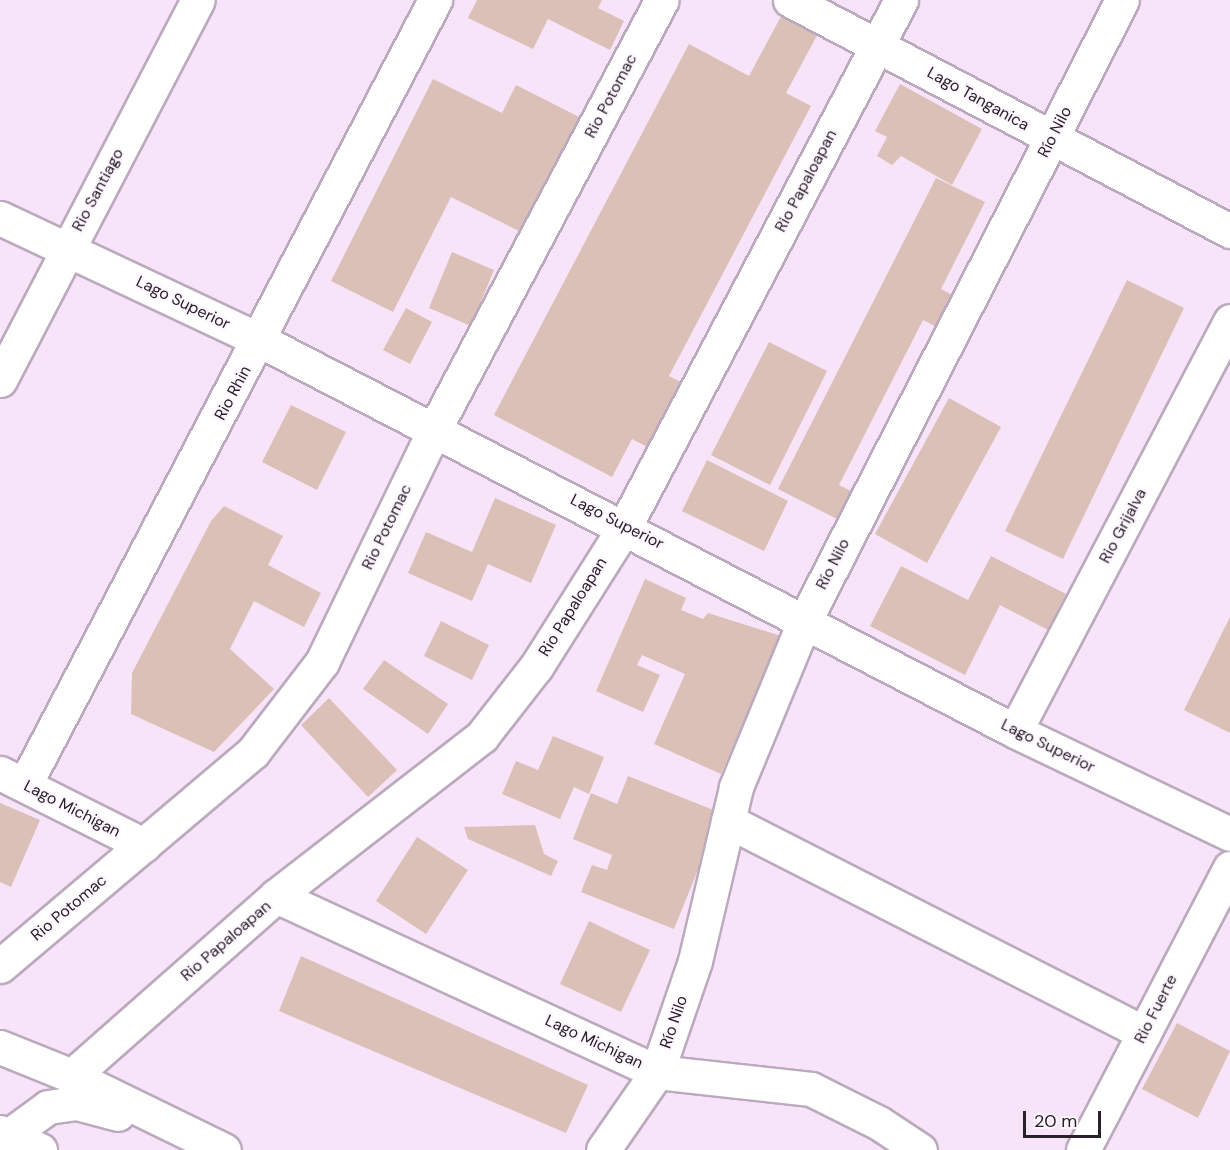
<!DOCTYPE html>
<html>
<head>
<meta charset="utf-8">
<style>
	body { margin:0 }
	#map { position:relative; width:1230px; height:1150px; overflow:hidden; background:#f7e4f9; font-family:"DM Sans",sans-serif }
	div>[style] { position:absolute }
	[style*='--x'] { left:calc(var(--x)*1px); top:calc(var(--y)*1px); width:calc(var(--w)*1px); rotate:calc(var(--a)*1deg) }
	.building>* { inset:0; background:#dbc0b8 }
	.roads { filter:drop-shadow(2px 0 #bbaabd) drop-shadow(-2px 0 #bbaabd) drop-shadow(0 2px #bbaabd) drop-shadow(0 -2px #bbaabd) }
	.minor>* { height:33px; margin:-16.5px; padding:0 16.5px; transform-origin:16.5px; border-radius:16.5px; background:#fff }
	span { translate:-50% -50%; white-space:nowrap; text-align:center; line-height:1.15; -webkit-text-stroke:4.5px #fdf6fe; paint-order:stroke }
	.street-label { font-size:16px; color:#282129 }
	.scale { position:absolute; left:1023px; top:1111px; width:78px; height:27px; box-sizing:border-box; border:3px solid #282129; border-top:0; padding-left:8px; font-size:18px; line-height:21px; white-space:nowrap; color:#282129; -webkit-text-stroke:4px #fdf6fe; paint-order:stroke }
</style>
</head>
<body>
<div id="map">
	<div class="building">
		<i style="clip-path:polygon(477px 0,602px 0,598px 8px,624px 21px,610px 50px,548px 19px,533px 49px,468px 18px)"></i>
		<i style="clip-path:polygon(785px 9px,821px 28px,786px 93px,811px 106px,669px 376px,689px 386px,655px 451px,632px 439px,612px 477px,494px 415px,689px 44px,749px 76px)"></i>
		<i style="clip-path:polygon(433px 79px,502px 113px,516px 85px,589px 122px,531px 237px,451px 197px,393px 312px,331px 281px)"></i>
		<i style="clip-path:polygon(900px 84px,982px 129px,952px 185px,901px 156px,892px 165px,877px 156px,887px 137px,875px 131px)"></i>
		<i style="clip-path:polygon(936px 178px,985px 202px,941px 289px,958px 298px,942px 330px,923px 320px,839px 485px,853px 492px,839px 520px,778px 489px)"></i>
		<i style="clip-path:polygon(452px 252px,494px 270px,471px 326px,429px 308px)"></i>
		<i style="clip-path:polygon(1127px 280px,1184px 308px,1063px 559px,1005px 531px)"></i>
		<i style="clip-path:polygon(406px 308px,432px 322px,410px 364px,383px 350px)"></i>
		<i style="clip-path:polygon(769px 342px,827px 371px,770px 485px,711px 455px)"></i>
		<i style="clip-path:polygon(949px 398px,1001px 427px,927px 563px,875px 534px)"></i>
		<i style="clip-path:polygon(291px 405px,346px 432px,317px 490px,262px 462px)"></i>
		<i style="clip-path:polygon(707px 460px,788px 501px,764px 551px,682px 511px)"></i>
		<i style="clip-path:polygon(495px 498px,556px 525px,531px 583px,488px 564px,472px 601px,408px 573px,426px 532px,472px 552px)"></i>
		<i style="clip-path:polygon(224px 506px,283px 536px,268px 565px,321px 593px,304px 627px,254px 601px,230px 649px,274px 689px,214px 752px,131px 714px,132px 673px,211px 521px)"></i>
		<i style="clip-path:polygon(991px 556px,1066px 594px,1048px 630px,1000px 605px,965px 675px,870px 626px,901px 566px,968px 600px)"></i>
		<i style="clip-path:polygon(645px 579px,686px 598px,681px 610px,703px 619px,708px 613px,781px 636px,721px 774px,654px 744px,685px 674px,642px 655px,637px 665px,660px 675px,643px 712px,596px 691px)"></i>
		<i style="clip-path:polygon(1230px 617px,1230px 733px,1184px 710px)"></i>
		<i style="clip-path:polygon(441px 621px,489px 645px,472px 680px,424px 656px)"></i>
		<i style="clip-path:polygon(384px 660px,448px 704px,428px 734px,363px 689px)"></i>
		<i style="clip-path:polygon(329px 698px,397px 770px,368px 797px,301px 725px)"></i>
		<i style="clip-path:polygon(553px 736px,604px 757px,589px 794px,574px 787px,560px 819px,502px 794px,516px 761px,538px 770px)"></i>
		<i style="clip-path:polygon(628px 776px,721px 813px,674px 929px,581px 892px,592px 865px,607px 870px,612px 855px,573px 839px,591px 793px,617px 804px)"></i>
		<i style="clip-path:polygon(0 803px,40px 820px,11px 887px,0 882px)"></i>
		<i style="clip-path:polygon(535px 825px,544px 854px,558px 861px,551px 876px,468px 839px,464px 827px)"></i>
		<i style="clip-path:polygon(417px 837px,468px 870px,426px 934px,376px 901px)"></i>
		<i style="clip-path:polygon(589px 921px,650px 950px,621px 1012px,560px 984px)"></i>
		<i style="clip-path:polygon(301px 956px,588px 1085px,566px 1133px,279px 1011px)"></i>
		<i style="clip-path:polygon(1177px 1023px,1230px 1051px,1198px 1118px,1142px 1089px)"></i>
	</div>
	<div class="roads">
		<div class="minor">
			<i style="--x:790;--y:0;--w:497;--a:27.7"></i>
			<i style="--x:0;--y:218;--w:289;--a:25.2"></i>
			<i style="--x:261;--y:341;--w:849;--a:27.35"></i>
			<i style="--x:1015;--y:731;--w:238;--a:25.6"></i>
			<i style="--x:0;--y:380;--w:428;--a:-62.5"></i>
			<i style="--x:1015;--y:731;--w:463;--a:-62.3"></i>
			<i style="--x:0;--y:773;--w:161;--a:26.6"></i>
			<i style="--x:25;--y:784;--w:885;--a:-62.39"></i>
			<i style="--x:728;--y:821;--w:467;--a:27"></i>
			<i style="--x:276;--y:896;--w:420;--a:24.8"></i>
			<i style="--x:657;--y:1072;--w:155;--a:6.3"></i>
			<i style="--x:811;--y:1089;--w:76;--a:26.6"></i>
			<i style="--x:879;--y:1123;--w:49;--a:33.4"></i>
			<i style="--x:0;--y:966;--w:331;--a:-40.2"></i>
			<i style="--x:253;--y:752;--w:113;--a:-52.5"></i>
			<i style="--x:322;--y:662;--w:260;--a:-64.2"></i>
			<i style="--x:435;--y:428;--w:484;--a:-62.1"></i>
			<i style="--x:0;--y:1047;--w:78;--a:21.9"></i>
			<i style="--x:72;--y:1076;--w:169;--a:26"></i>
			<i style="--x:72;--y:1076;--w:272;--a:-41.4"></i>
			<i style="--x:276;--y:896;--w:261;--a:-37.8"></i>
			<i style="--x:482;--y:736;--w:88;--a:-52"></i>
			<i style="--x:536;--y:667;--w:167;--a:-57.7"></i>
			<i style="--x:625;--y:526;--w:594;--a:-62.31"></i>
			<i style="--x:0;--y:1132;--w:44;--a:24.2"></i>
			<i style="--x:0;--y:1142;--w:59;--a:-36.1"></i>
			<i style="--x:48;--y:1107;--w:29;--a:-8"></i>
			<i style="--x:77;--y:1103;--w:42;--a:15"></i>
			<i style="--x:603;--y:1150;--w:95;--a:-55.3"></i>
			<i style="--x:657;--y:1072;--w:117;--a:-71.1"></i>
			<i style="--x:695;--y:961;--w:179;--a:-76.7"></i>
			<i style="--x:736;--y:787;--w:181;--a:-67.6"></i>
			<i style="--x:805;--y:620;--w:696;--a:-62.92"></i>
			<i style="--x:1083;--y:1150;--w:318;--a:-62.5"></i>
		</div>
	</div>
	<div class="street-label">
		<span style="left:611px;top:96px;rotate:-62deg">Rio Potomac</span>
		<span style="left:978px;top:99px;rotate:29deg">Lago Tanganica</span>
		<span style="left:1055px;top:132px;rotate:-63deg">Río Nilo</span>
		<span style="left:806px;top:181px;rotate:-62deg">Rio Papaloapan</span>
		<span style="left:98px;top:190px;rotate:-62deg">Rio Santiago</span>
		<span style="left:183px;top:303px;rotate:26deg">Lago Superior</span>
		<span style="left:233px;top:393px;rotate:-62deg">Rio Rhin</span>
		<span style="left:617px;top:522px;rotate:27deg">Lago Superior</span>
		<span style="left:1123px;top:526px;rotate:-62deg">Rio Grijalva</span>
		<span style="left:387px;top:527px;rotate:-64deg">Rio Potomac</span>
		<span style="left:833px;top:564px;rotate:-63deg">Río Nilo</span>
		<span style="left:573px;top:607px;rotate:-58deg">Rio Papaloapan</span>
		<span style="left:1048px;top:746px;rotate:26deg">Lago Superior</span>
		<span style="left:72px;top:809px;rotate:27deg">Lago Michigan</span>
		<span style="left:69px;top:908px;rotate:-40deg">Rio Potomac</span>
		<span style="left:226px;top:941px;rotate:-41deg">Rio Papaloapan</span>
		<span style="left:1156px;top:1009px;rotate:-63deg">Rio Fuerte</span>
		<span style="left:674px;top:1022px;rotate:-71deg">Río Nilo</span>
		<span style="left:594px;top:1042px;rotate:25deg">Lago Michigan</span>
	</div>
	<div class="scale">20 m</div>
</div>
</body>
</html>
